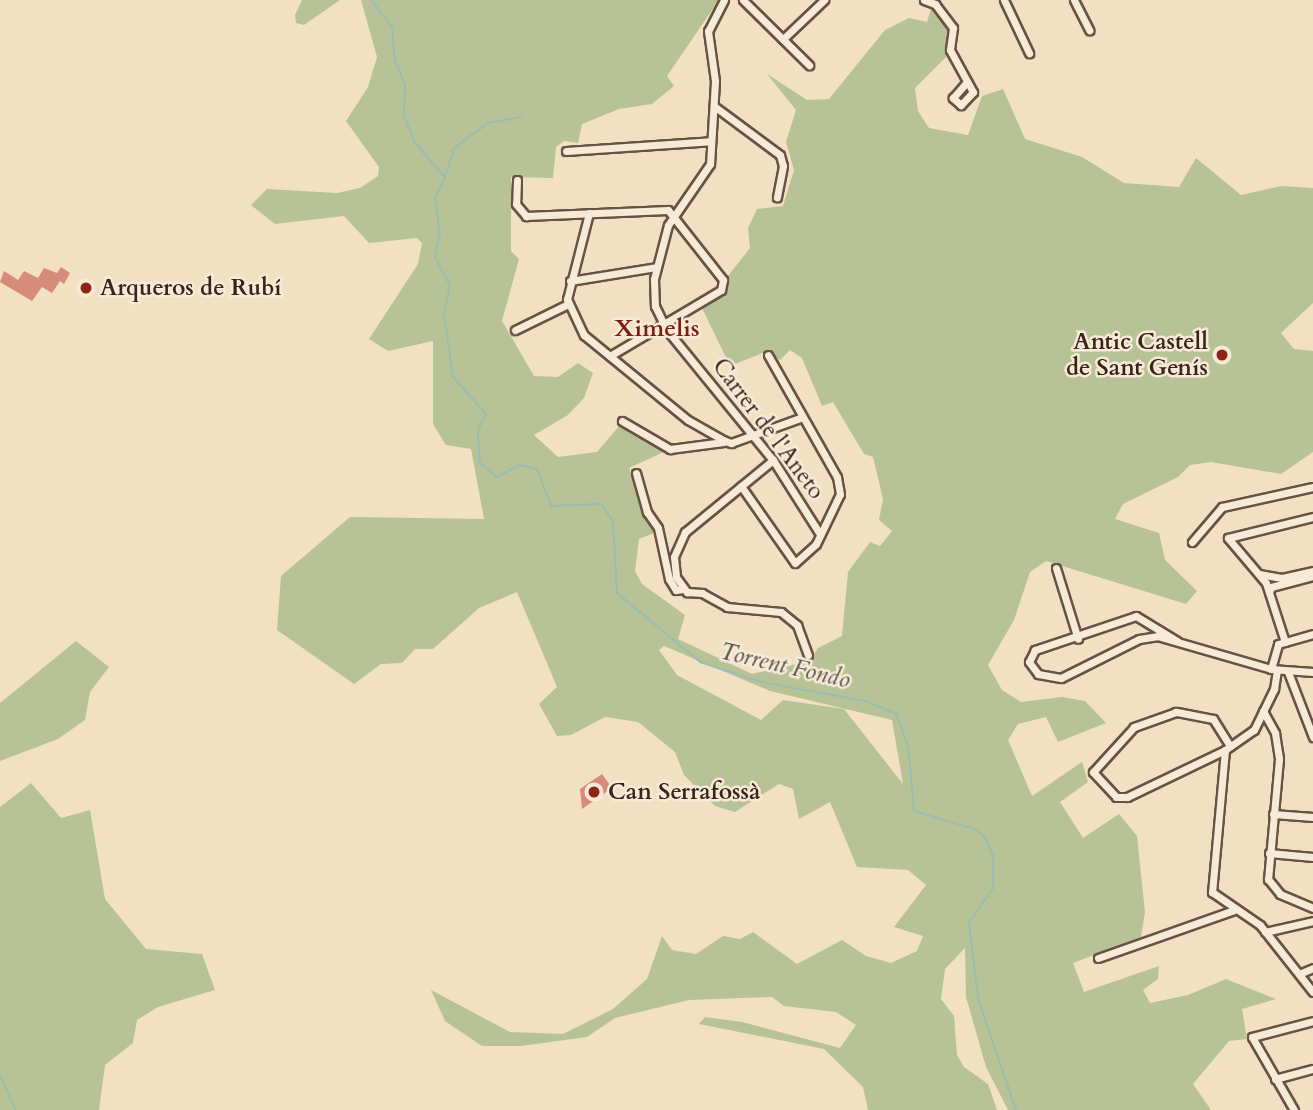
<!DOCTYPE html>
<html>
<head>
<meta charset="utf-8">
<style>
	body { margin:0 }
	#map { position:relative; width:1313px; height:1110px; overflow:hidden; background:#f2e0c3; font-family:Cardo,serif }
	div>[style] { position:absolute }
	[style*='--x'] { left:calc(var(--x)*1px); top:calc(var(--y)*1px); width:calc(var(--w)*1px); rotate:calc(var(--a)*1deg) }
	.green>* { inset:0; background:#b7c396 }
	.stream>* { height:2px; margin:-1px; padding:0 1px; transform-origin:1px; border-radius:1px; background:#9bbdb2 }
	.building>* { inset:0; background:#d78b79 }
	.roads { filter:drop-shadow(2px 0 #695244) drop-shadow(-2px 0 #695244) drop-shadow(0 2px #695244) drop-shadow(0 -2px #695244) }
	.minor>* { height:7px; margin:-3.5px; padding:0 3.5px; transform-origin:3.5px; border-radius:3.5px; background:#f7ebd8 }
	.dots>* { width:19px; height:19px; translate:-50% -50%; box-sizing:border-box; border:4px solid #f7ebd8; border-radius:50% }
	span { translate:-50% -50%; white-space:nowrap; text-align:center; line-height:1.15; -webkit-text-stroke:5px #f7ebd8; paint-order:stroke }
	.poi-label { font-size:23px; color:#3b231a; font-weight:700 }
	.left { translate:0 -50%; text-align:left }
	.right { translate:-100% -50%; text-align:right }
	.street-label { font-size:23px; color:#3b231a }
	.neighbourhood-label { font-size:24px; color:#7a1f14; font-weight:700 }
	.water-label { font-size:24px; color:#585148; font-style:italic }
</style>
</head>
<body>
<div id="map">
	<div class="green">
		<i style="clip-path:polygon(302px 0,340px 0,304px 25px,296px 23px,295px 15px)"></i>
		<i style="clip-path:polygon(evenodd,361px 0,719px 0,667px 76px,674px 86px,652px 104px,619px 109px,582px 124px,578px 143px,564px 141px,556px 147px,553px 178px,511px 177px,511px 251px,519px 259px,502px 321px,534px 376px,558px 377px,578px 363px,593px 373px,584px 398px,568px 415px,534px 435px,558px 457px,597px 452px,620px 425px,664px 452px,629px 468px,654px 533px,639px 539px,635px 571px,642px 584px,685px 615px,678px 639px,752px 674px,810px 661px,818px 648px,842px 636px,848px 572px,870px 542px,880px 546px,892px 531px,879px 520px,883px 499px,873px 457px,864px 454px,833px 402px,822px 406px,802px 358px,790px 350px,780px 360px,768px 351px,730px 366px,702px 308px,726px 294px,728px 276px,750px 248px,748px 228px,757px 209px,783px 206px,794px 170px,786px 142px,796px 110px,767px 74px,807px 100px,829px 99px,885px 30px,909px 18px,927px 22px,931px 9px,950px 32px,946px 57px,915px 88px,918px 111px,929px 128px,968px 135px,982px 96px,1003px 89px,1025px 139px,1082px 157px,1124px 183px,1179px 187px,1196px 158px,1241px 195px,1281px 186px,1313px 188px,1313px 303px,1281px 333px,1294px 349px,1313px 351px,1313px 452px,1281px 474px,1211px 462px,1190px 465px,1178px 477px,1123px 504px,1115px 519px,1159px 533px,1165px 560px,1197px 591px,1186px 604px,1046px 561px,1030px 572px,1014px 620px,988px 665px,1002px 690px,1021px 702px,1062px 697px,1085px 701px,1106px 723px,1058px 742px,1046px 717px,1018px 724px,1008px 740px,1032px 796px,1082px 762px,1088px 782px,1060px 802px,1083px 838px,1119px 814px,1137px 836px,1145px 912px,1141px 937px,1073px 963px,1084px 992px,1159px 966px,1158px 979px,1143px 990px,1150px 1003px,1188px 995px,1226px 979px,1276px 999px,1242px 1009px,1247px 1039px,1229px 1041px,1193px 1084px,1211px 1110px,1008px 1110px,986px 1067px,966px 997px,965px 948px,945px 969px,941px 999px,954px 1016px,957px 1055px,964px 1067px,988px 1084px,997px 1110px,868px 1110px,863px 1087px,824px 1049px,699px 1024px,705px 1017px,742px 1022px,840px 1048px,856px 1025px,836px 1012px,784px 1006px,772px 997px,689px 1000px,615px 1018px,587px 1037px,521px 1046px,482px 1046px,445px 1021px,431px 990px,510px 1032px,563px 1034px,613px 1009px,647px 979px,662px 936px,672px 950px,696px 954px,723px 936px,740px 939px,753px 932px,797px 964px,842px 940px,866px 956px,891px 963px,917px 951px,923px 936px,894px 927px,926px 885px,908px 870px,857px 867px,830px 802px,799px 819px,793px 789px,779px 784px,735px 812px,715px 806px,684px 775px,675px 752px,638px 722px,605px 717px,571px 735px,557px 736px,539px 704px,557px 687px,517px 592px,479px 608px,433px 649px,415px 649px,402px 663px,381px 664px,354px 684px,277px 630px,281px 576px,350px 517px,484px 519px,471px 449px,446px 445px,433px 424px,433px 341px,388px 351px,369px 339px,418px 264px,422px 243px,417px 238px,369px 243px,344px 216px,275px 224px,251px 205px,267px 189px,337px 193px,360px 188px,378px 176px,379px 167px,346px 121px,368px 87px,377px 57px,361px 0,664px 646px,770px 691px,892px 720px,903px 784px,844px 709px,783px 700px,761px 720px,677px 675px,659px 650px,664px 646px)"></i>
		<i style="clip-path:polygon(76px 641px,109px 667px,90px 692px,85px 720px,58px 739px,0 761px,0 703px)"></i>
		<i style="clip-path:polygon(31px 783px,61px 818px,90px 810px,105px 899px,146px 949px,202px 954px,215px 990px,158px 1007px,137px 1020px,133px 1043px,105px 1065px,99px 1110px,0 1110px,0 807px)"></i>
	</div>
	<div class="stream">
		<i style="--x:371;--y:0;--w:34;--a:52"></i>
		<i style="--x:392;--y:27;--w:34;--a:85"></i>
		<i style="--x:395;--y:61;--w:26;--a:67"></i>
		<i style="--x:405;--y:85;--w:31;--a:92"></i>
		<i style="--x:404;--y:116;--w:29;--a:68"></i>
		<i style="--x:415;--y:143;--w:45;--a:48.6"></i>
		<i style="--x:445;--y:177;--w:23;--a:115"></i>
		<i style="--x:435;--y:198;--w:35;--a:82"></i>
		<i style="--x:440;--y:233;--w:25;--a:102"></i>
		<i style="--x:435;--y:257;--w:32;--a:62"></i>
		<i style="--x:450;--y:285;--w:30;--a:102"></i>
		<i style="--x:444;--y:314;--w:64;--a:81.9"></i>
		<i style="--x:453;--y:377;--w:50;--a:48.3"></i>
		<i style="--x:486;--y:414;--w:18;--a:117"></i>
		<i style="--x:478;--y:430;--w:33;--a:87"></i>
		<i style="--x:480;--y:463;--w:22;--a:39"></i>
		<i style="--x:497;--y:477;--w:26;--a:-28"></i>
		<i style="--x:520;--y:465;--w:17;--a:13"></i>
		<i style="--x:537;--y:469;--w:40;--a:69"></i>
		<i style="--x:551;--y:506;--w:51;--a:-2.2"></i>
		<i style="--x:602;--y:504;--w:21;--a:59"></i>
		<i style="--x:613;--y:522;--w:71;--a:86.8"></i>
		<i style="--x:617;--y:593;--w:108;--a:39.7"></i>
		<i style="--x:700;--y:662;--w:64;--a:18.2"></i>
		<i style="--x:761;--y:682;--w:107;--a:10.3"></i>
		<i style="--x:866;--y:701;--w:33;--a:23"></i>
		<i style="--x:896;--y:714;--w:33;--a:69"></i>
		<i style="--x:908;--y:745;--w:66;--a:84.8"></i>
		<i style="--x:914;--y:811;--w:63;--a:16.7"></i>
		<i style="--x:974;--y:829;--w:14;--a:36"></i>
		<i style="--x:985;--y:837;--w:21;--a:67"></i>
		<i style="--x:993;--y:856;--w:32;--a:90"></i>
		<i style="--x:993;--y:888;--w:42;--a:124.4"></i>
		<i style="--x:969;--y:923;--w:77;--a:83.2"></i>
		<i style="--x:978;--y:999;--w:117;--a:71.1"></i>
		<i style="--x:445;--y:176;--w:29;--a:-72"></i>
		<i style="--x:454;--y:148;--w:42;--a:-36.3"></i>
		<i style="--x:488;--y:123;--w:34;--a:-10"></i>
		<i style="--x:0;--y:1076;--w:38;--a:65"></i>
	</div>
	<div class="building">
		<i style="clip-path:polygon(61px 267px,70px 273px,64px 284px,60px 281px,52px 293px,42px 287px,32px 301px,0 282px,4px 271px,18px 280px,24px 271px,38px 278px,44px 268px,57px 273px)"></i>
		<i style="clip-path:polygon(602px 774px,612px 788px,582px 809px,580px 789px)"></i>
	</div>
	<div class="roads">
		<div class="minor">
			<i style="--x:724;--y:0;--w:35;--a:117"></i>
			<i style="--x:708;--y:31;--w:50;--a:82"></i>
			<i style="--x:715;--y:81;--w:83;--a:93.4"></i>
			<i style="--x:710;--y:164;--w:74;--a:124.5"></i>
			<i style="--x:668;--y:225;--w:56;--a:104.5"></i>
			<i style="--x:654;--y:279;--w:27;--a:88"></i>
			<i style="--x:655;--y:306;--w:25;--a:64"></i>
			<i style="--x:666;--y:329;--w:169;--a:50.8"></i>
			<i style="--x:773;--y:460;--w:88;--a:57.6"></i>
			<i style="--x:743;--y:0;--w:93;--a:44.6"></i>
			<i style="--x:924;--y:0;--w:12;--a:20"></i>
			<i style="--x:935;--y:4;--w:30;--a:53"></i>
			<i style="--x:953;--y:28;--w:22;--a:98"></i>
			<i style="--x:950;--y:50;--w:48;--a:61.3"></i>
			<i style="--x:973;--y:92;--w:18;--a:133"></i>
			<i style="--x:961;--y:105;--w:11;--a:-139"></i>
			<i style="--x:953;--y:98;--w:21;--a:-49"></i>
			<i style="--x:1004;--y:0;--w:59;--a:64.7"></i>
			<i style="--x:1074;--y:0;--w:34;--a:63"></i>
			<i style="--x:783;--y:39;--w:57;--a:-43.6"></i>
			<i style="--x:714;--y:106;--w:82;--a:36.6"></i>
			<i style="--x:780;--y:155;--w:11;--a:75"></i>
			<i style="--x:783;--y:166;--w:32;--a:101"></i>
			<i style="--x:566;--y:151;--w:145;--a:-3.9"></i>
			<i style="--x:517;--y:180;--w:24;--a:92"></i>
			<i style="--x:516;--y:204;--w:16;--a:50"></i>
			<i style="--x:526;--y:216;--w:142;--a:-2.4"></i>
			<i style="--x:668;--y:210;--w:89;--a:51.8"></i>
			<i style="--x:723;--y:280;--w:10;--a:101"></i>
			<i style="--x:721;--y:290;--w:129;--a:149.3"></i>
			<i style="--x:589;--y:213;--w:89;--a:104.3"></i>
			<i style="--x:567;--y:299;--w:40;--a:65"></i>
			<i style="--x:584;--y:335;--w:134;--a:39.3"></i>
			<i style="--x:688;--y:420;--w:40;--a:29.7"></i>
			<i style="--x:723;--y:440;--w:9;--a:21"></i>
			<i style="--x:731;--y:443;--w:73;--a:-19.9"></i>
			<i style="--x:570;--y:281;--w:87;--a:-9.2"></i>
			<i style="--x:515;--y:330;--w:59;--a:-26.1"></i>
			<i style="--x:622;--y:421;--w:56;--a:30.3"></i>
			<i style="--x:670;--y:449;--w:54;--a:-7.4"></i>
			<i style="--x:773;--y:460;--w:114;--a:140.7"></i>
			<i style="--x:685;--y:532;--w:27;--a:114"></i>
			<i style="--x:674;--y:557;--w:20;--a:84"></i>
			<i style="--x:676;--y:577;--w:19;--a:54"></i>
			<i style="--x:687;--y:592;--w:15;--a:4"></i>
			<i style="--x:702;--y:593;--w:29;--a:29"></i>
			<i style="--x:727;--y:607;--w:54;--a:5.3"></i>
			<i style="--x:781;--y:612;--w:21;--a:39"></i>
			<i style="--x:797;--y:625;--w:32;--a:70"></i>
			<i style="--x:636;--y:473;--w:41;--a:74.2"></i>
			<i style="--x:647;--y:512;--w:19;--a:55"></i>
			<i style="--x:658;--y:528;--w:52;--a:77.8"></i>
			<i style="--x:669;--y:579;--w:13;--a:58"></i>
			<i style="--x:676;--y:590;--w:7;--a:-8"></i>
			<i style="--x:741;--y:486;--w:94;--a:55"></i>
			<i style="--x:795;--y:563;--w:28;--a:-42"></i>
			<i style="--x:816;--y:544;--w:55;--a:-64.4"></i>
			<i style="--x:840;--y:494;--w:17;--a:-100"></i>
			<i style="--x:837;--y:477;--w:140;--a:-119.5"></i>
			<i style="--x:1192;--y:542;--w:46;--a:-49.4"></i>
			<i style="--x:1222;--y:507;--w:93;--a:-12.4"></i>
			<i style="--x:1056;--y:568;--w:74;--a:72.8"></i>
			<i style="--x:1259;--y:574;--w:23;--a:10"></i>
			<i style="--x:1282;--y:578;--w:32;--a:-13"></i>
			<i style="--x:1269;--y:592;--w:5;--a:-68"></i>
			<i style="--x:1271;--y:587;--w:43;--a:-14.7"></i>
			<i style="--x:1177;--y:641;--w:48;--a:-148.6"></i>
			<i style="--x:1136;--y:616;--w:107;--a:161.4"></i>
			<i style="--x:1035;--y:650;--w:13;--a:117"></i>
			<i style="--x:1029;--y:662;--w:15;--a:53"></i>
			<i style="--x:1038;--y:674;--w:23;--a:10"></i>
			<i style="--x:1061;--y:678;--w:87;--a:-26.6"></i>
			<i style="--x:1139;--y:639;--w:18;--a:-9"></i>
			<i style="--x:1157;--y:636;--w:119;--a:16.1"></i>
			<i style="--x:1271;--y:669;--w:42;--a:4.1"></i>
			<i style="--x:1285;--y:642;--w:62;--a:-107.9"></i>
			<i style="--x:1266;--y:583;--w:59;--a:-130.2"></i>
			<i style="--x:1228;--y:538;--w:88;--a:-13.9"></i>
			<i style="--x:1271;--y:669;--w:26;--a:-74"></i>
			<i style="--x:1278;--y:644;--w:36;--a:-16"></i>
			<i style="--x:1288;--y:672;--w:70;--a:69"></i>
			<i style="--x:1263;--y:711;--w:25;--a:61"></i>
			<i style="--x:1275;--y:733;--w:26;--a:81"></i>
			<i style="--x:1279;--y:759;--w:121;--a:95.2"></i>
			<i style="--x:1268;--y:879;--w:19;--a:51"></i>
			<i style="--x:1280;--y:894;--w:36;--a:23"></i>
			<i style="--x:1230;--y:746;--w:32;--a:-122"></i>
			<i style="--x:1213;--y:719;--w:38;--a:-169"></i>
			<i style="--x:1176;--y:712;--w:45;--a:160.3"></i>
			<i style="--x:1134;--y:727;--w:61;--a:132.3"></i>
			<i style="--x:1093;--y:772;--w:34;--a:47"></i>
			<i style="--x:1116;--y:797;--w:11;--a:0"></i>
			<i style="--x:1127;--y:797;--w:109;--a:-25.6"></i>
			<i style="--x:1225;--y:750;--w:35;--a:-35"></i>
			<i style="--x:1254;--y:730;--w:46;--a:-64"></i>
			<i style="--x:1274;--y:689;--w:19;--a:-81"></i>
			<i style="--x:1225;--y:750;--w:143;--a:95.2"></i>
			<i style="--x:1212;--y:892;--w:58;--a:34.5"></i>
			<i style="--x:1260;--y:925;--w:85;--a:51.7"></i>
			<i style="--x:1273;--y:814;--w:40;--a:4.3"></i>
			<i style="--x:1269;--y:853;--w:44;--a:5.2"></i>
			<i style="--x:1265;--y:932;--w:49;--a:-12.9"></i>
			<i style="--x:1098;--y:958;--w:144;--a:-19.4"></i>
			<i style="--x:1299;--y:974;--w:15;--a:-23"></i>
			<i style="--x:1275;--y:1079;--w:39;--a:-15"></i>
			<i style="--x:1294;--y:1110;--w:84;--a:-119.9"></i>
			<i style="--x:1252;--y:1037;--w:63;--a:-14.7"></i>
		</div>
	</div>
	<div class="dots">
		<i style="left:86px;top:288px;background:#8f2418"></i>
		<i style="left:1222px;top:355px;background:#8f2418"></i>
		<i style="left:594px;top:792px;background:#8f2418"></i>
	</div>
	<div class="poi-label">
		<span class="left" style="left:100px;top:288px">Arqueros de Rubí</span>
		<span class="right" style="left:1208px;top:355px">Antic Castell<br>de Sant Genís</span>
		<span class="left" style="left:608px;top:792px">Can Serrafossà</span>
	</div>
	<div class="street-label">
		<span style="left:768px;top:429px;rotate:53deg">Carrer de l'Aneto</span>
	</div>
	<div class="neighbourhood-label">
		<span style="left:657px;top:329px">Ximelis</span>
	</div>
	<div class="water-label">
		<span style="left:785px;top:666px;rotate:13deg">Torrent Fondo</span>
	</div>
</div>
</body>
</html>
